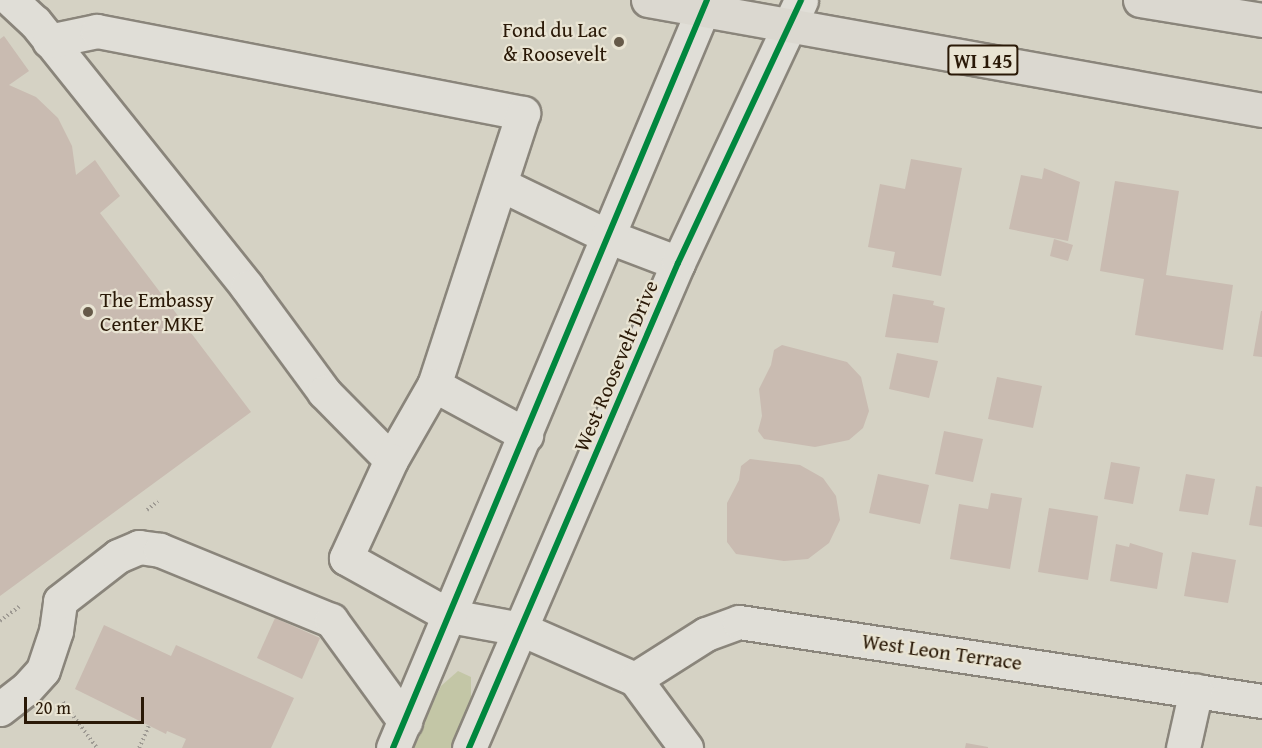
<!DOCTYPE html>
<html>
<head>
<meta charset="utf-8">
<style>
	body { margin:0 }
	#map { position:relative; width:1262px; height:748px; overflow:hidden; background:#d5d2c4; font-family:"Gentium Book Plus",serif }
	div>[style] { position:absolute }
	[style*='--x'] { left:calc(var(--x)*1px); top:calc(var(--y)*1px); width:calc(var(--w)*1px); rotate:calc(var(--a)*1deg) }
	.green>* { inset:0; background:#c3c6a6 }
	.building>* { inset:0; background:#c9bbb1 }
	.path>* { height:4px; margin-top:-2px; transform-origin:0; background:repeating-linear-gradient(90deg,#9e9a93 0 1.5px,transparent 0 4.5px) }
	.roads { filter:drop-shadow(2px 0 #8a857b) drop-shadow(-2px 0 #8a857b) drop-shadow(0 2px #8a857b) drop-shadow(0 -2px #8a857b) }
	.minor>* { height:33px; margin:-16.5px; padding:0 16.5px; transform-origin:16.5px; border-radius:16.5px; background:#e0ded7 }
	.major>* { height:33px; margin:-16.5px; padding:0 16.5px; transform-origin:16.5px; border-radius:16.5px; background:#dbd8d0 }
	.cycleway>* { height:6px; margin:-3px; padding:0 3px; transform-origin:3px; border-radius:3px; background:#00873e }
	.dots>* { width:16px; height:16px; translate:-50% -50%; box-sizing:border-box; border:3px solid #e9e4d3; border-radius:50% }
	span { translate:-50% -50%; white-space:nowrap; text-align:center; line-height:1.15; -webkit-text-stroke:4.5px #e9e4d3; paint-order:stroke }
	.shield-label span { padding:2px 4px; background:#e9e4d3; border:2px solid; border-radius:4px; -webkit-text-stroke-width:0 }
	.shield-label { font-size:20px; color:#2a1907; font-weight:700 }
	.poi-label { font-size:21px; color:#2a1907 }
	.right { translate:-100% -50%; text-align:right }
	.left { translate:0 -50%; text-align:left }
	.street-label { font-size:21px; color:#2a1907 }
	.scale { position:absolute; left:24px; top:697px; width:120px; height:27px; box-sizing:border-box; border:3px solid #2a1907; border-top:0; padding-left:8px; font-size:18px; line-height:21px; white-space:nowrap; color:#2a1907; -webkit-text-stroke:4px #e9e4d3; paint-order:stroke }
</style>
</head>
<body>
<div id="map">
	<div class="green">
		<i style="clip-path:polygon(458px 671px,471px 677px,471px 702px,456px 748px,411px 748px,441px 686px)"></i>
	</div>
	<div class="building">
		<i style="clip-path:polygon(4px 36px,29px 71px,9px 85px,36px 97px,58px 118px,72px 146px,76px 175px,95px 160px,120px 196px,100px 213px,251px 412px,0 596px,0 39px)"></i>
		<i style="clip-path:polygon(911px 159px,962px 168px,941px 276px,892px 267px,895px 252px,868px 247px,880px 184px,905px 189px)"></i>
		<i style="clip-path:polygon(1044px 168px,1080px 182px,1068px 241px,1009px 229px,1021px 175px,1042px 179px)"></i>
		<i style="clip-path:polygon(1115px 181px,1179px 191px,1166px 275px,1233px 285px,1223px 350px,1135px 335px,1144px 279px,1100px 271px)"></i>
		<i style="clip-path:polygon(1054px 239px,1073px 245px,1068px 261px,1050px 256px)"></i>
		<i style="clip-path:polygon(893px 294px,934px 301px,933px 305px,945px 308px,938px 343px,885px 337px)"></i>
		<i style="clip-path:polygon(1261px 311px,1262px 311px,1262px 357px,1253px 356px)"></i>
		<i style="clip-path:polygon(782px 345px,847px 362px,861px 377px,869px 411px,863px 428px,849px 440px,815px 447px,764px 439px,758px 431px,762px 416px,759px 389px,771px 365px,774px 350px)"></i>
		<i style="clip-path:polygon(897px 353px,938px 361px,929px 398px,889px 389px)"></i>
		<i style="clip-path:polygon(997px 377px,1042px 386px,1033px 428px,988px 419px)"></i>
		<i style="clip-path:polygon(944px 431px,983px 439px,973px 482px,935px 474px)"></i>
		<i style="clip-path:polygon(750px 459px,800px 465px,823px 478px,836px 496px,840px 520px,829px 543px,808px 559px,784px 561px,736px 554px,727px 542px,727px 503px,739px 480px,741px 466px)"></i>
		<i style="clip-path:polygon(1111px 462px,1140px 467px,1133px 504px,1104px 499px)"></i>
		<i style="clip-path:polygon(878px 474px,929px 485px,920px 524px,869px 513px)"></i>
		<i style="clip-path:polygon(1186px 474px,1215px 479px,1208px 515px,1179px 511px)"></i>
		<i style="clip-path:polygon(1256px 486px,1262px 487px,1262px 527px,1249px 525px)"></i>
		<i style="clip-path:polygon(991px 493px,1022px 498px,1010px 569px,950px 559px,959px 504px,988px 509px)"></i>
		<i style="clip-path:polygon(1049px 508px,1098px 516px,1088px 580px,1038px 572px)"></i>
		<i style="clip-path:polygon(1130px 543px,1163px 553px,1157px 589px,1110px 581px,1116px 544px,1129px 547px)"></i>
		<i style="clip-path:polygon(1192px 552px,1236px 560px,1228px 603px,1184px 596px)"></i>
		<i style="clip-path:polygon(275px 618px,320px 638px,302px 679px,257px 658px)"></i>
		<i style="clip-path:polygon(104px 625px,171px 656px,176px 645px,294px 698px,271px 748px,182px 748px,186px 739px,167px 731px,166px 734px,75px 689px)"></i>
		<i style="clip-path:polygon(966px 743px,988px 747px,988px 748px,965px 748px)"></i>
	</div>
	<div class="path">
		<i style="--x:147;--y:510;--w:14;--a:-39"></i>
		<i style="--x:0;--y:621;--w:26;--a:-37"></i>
		<i style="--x:63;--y:702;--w:57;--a:53.5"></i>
		<i style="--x:139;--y:748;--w:24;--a:-66"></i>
	</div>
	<div class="roads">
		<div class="minor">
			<i style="--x:11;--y:0;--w:33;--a:43"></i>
			<i style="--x:35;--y:22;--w:339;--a:51.3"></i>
			<i style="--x:247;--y:287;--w:130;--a:53.7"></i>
			<i style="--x:324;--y:392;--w:95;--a:45.4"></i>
			<i style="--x:49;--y:41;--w:49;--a:-11.8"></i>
			<i style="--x:97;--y:31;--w:434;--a:10.9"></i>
			<i style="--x:523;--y:113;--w:286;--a:108.1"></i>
			<i style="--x:434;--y:385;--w:86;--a:119.8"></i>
			<i style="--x:391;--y:460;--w:108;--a:114.7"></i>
			<i style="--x:346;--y:558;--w:119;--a:29.1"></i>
			<i style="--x:450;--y:616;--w:72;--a:10.4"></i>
			<i style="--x:521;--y:629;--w:124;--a:23.7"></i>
			<i style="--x:635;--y:679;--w:86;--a:53.5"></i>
			<i style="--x:502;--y:185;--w:117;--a:25.9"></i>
			<i style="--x:607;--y:236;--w:76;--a:20.8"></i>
			<i style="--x:434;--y:385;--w:105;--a:28.5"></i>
			<i style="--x:635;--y:679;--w:84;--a:-32.4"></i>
			<i style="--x:706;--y:634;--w:35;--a:-20"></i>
			<i style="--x:739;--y:622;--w:529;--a:8.59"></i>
			<i style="--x:0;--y:709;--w:33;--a:-38"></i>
			<i style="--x:26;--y:689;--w:25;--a:-48"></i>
			<i style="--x:43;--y:670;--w:41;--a:-71.6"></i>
			<i style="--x:56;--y:631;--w:30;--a:-82"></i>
			<i style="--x:60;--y:601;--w:73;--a:-37.8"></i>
			<i style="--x:118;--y:556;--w:23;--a:-23"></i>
			<i style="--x:139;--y:547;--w:21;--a:8"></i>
			<i style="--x:160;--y:550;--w:185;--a:22.3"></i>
			<i style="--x:331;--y:620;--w:126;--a:54"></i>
			<i style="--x:393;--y:748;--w:811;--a:-67.23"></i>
			<i style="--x:469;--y:748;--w:528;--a:-66.69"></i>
			<i style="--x:678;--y:263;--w:290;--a:-64.9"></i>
			<i style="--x:1183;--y:748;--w:59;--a:-77.4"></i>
		</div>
		<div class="major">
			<i style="--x:648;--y:0;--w:624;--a:10.16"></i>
			<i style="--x:1140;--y:0;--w:124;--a:9.3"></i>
		</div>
	</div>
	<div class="cycleway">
		<i style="--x:393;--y:748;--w:811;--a:-67.23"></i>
		<i style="--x:469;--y:748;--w:528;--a:-66.69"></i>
		<i style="--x:678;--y:263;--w:290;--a:-64.9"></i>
	</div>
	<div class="dots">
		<i style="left:619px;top:42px;background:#665a49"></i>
		<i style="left:88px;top:312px;background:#665a49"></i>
	</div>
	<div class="shield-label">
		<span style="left:983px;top:60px">WI 145</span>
	</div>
	<div class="poi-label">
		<span class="right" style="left:607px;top:42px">Fond du Lac<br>&amp; Roosevelt</span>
		<span class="left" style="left:100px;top:312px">The Embassy<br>Center MKE</span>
	</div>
	<div class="street-label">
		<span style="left:616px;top:366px;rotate:-67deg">West Roosevelt Drive</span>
		<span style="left:942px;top:652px;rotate:8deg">West Leon Terrace</span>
	</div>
	<div class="scale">20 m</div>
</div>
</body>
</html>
